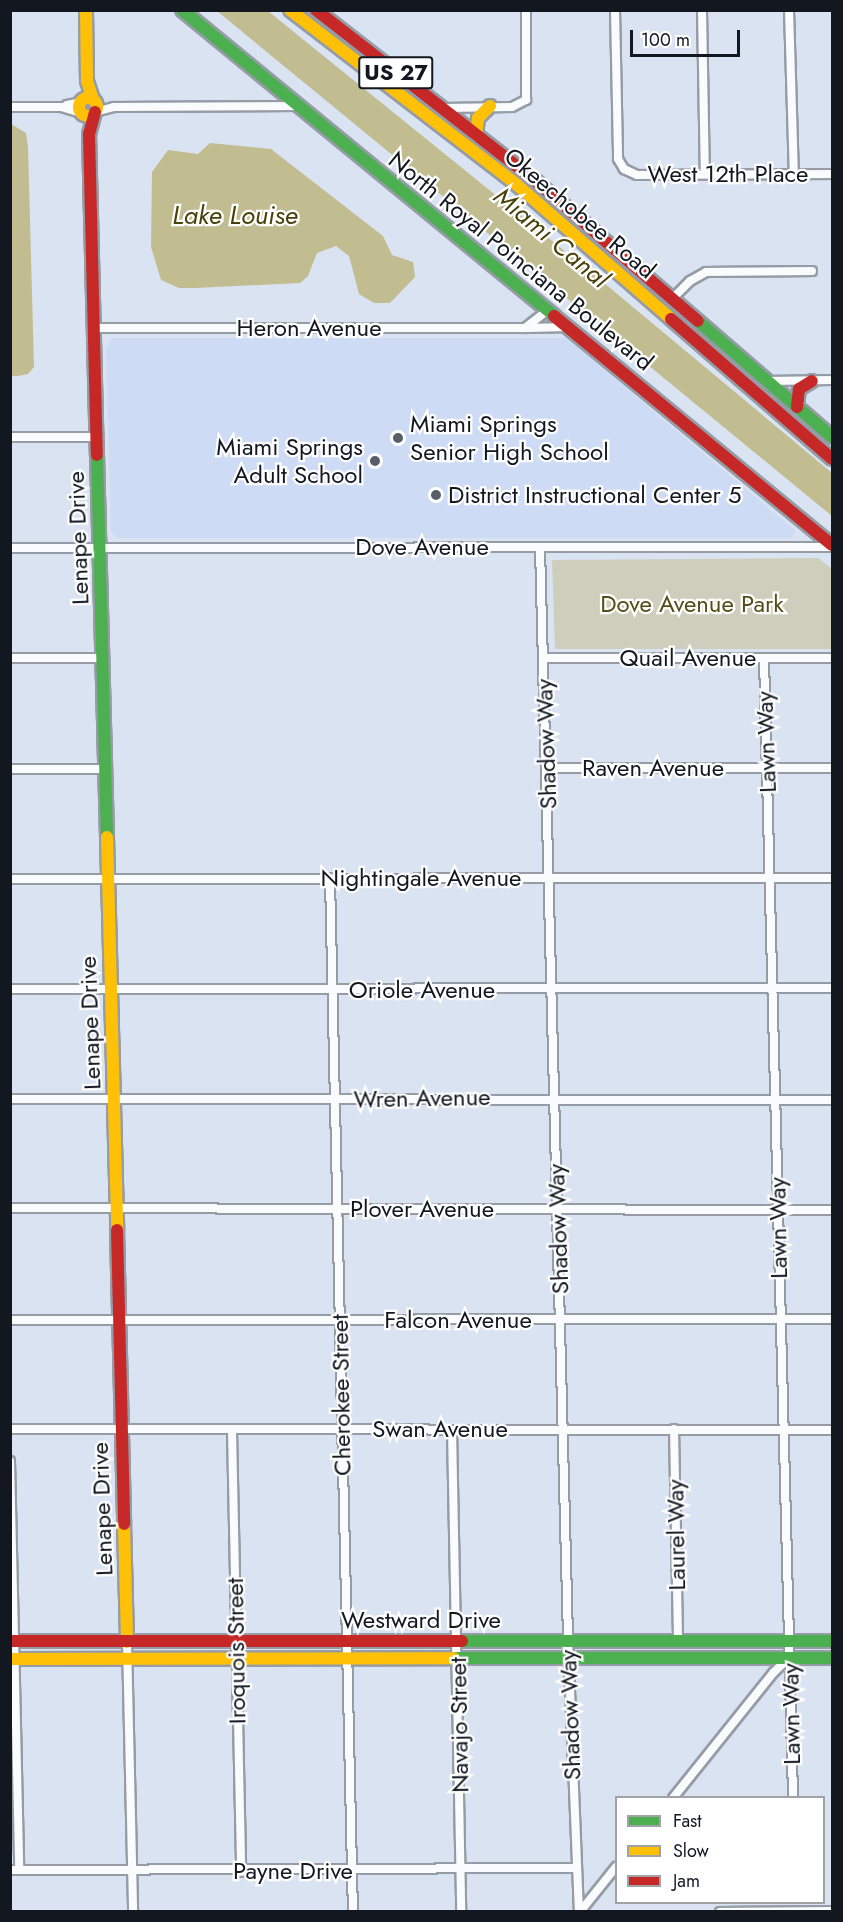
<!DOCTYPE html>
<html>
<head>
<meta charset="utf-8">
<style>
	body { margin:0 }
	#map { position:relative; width:843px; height:1922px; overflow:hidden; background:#dae3f1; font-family:Jost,sans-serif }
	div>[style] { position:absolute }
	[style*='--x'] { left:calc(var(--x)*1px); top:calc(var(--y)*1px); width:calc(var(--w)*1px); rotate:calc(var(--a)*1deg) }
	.built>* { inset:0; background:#cddbf4 }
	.green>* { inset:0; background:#cecebc }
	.water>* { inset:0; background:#c2bc91 }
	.roads { filter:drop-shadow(2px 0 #959ca6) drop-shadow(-2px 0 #959ca6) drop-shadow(0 2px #959ca6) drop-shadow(0 -2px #959ca6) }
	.street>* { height:8px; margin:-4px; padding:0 4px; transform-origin:4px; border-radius:4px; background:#f9fbfd }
	.fast>* { height:12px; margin:-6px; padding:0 6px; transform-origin:6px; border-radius:6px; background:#4caf50 }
	.slow>* { height:12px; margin:-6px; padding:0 6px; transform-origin:6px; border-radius:6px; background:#ffc107 }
	.slow>.ring { margin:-6px; padding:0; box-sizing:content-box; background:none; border:12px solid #ffc107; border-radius:50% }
	.jam>* { height:12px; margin:-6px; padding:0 6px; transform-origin:6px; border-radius:6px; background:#c62828 }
	.dots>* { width:16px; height:16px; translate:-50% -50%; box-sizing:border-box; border:3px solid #fff; border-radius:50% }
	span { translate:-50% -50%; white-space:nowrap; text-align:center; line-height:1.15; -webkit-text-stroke:4.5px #fff; paint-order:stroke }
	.shield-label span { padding:2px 4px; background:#fff; border:2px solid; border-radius:4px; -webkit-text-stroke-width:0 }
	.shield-label { font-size:22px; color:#121720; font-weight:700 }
	.street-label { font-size:24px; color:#121720 }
	.poi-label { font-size:24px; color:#121720 }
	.left { translate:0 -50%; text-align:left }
	.right { translate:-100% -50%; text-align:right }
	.park-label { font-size:24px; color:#554c17 }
	.water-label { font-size:26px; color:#4a4109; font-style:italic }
	.frame { position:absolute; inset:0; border:12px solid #121720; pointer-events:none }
	.legend { position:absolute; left:615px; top:1796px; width:210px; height:108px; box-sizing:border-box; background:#fff; border:2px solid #a0a2a6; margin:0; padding:8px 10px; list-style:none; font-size:18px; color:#121720 }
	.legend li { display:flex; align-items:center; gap:12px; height:30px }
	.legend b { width:30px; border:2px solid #a0a2a6 }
	.scale { position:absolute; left:630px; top:30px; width:110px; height:27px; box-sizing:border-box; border:3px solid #121720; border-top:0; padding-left:8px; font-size:18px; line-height:21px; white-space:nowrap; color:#121720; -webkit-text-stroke:4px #fff; paint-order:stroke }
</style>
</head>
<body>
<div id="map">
	<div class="built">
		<i style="clip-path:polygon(112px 338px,566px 338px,796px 531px,791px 538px,118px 538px,111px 532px,106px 349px)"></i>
	</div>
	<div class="green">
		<i style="clip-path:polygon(818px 558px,832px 569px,832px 649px,555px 649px,552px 560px)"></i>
	</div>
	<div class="water">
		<i style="clip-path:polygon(217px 11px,268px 11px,598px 278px,832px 473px,832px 516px)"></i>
		<i style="clip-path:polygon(11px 124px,26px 133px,28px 147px,34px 367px,28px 374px,18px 376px,10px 376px)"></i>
		<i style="clip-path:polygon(210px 143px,271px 149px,383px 236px,392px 255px,413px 262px,415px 277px,390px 303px,374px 303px,359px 294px,349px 256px,336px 246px,317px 253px,308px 276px,300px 283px,195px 288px,179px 288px,161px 280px,151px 247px,152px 172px,168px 150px,198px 154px)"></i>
	</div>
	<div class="roads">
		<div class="street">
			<i style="--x:615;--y:10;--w:149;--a:88.8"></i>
			<i style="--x:618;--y:159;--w:12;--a:59"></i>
			<i style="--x:624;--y:169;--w:14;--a:25"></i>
			<i style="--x:637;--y:175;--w:195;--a:-0.3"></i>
			<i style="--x:702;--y:10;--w:164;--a:89"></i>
			<i style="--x:789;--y:10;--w:164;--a:88.3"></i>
			<i style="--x:67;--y:105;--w:14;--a:-12"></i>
			<i style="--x:10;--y:107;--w:51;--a:0"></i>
			<i style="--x:61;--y:107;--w:22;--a:16"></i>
			<i style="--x:444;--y:108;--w:68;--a:-0.8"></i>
			<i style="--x:512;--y:107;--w:16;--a:-27"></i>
			<i style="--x:526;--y:100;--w:90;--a:-90"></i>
			<i style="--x:95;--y:112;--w:20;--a:-15"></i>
			<i style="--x:114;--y:107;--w:185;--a:-0.3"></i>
			<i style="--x:672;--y:299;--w:25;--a:-45"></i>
			<i style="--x:690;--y:281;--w:18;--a:-29"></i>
			<i style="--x:706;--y:272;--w:106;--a:-0.5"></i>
			<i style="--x:94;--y:328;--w:431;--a:0"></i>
			<i style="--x:525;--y:328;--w:29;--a:-38"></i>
			<i style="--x:528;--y:328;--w:41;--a:-1.4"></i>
			<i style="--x:767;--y:381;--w:65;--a:-0.9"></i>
			<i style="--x:10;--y:437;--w:86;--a:0"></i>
			<i style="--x:540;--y:547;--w:1093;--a:88.53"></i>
			<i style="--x:568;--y:1640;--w:272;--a:87.7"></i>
			<i style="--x:10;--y:548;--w:822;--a:-0.07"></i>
			<i style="--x:10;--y:658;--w:92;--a:0"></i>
			<i style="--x:544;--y:658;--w:288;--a:0"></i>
			<i style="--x:764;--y:658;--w:1140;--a:88.54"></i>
			<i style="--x:546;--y:768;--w:286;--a:0"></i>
			<i style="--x:10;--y:769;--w:94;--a:0"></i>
			<i style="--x:330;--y:878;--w:1034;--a:88.73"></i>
			<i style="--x:10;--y:879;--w:822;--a:-0.07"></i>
			<i style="--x:10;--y:989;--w:822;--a:-0.07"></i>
			<i style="--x:10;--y:1099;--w:822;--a:0.07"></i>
			<i style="--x:10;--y:1208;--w:822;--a:0.14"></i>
			<i style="--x:10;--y:1320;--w:822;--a:-0.07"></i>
			<i style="--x:10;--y:1429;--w:822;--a:0.07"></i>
			<i style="--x:674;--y:1429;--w:212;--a:88.9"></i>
			<i style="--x:452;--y:1430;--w:482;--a:88.9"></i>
			<i style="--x:232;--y:1431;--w:441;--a:88.8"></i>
			<i style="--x:10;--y:1461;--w:409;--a:88.7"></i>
			<i style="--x:127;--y:1642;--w:270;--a:88.7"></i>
			<i style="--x:673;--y:1798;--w:161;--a:-51.3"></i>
			<i style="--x:774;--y:1672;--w:21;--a:-43"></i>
			<i style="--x:10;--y:1870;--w:565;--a:-0.2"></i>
			<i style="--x:580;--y:1912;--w:58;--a:-51.3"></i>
			<i style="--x:720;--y:1912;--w:112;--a:-0.5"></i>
		</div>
		<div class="fast">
			<i style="--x:182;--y:10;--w:482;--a:39.4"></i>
			<i style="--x:698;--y:321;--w:177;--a:40.9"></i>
			<i style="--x:97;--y:455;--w:382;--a:88.5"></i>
			<i style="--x:462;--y:1641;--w:370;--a:0"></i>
			<i style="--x:454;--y:1658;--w:378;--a:0"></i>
		</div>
		<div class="slow">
			<i style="--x:86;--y:10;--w:71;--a:89.2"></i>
			<i style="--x:87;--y:81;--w:20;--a:72"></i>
			<i style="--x:290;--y:10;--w:287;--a:37.6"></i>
			<i style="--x:517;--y:185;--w:204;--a:41"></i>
			<i class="ring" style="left:79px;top:98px;width:6px;height:6px"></i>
			<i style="--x:476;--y:135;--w:17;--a:-83"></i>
			<i style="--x:478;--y:118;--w:17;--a:-45"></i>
			<i style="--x:107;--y:837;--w:393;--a:88.5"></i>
			<i style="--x:124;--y:1524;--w:118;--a:88.5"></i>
			<i style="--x:10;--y:1659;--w:444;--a:-0.1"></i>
		</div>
		<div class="jam">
			<i style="--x:316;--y:10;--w:281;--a:37.9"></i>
			<i style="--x:538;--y:183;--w:211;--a:40.8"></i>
			<i style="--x:95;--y:112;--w:23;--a:105"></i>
			<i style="--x:89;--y:134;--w:321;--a:88.6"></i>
			<i style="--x:554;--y:316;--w:360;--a:39.5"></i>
			<i style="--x:671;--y:319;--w:213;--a:41"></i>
			<i style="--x:797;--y:407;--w:18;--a:-84"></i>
			<i style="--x:799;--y:389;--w:15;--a:-32"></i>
			<i style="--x:117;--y:1230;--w:294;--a:88.6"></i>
			<i style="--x:10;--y:1641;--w:452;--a:0"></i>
		</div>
	</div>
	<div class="dots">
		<i style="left:398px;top:438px;background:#585e69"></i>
		<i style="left:375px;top:461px;background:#585e69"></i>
		<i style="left:436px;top:495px;background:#585e69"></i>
	</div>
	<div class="shield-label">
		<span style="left:396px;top:73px">US 27</span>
	</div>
	<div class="street-label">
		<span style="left:728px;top:174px">West 12th Place</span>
		<span style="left:580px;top:213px;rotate:40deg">Okeechobee Road</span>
		<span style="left:521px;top:261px;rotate:39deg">North Royal Poinciana Boulevard</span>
		<span style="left:309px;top:328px">Heron Avenue</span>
		<span style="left:78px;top:538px;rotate:-92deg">Lenape Drive</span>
		<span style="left:422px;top:547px">Dove Avenue</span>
		<span style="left:688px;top:658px">Quail Avenue</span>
		<span style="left:766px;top:742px;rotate:-92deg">Lawn Way</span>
		<span style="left:546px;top:744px;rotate:-92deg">Shadow Way</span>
		<span style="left:653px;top:768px">Raven Avenue</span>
		<span style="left:421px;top:878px">Nightingale Avenue</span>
		<span style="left:422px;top:990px">Oriole Avenue</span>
		<span style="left:90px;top:1023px;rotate:-92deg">Lenape Drive</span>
		<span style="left:422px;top:1098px;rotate:-1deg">Wren Avenue</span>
		<span style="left:422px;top:1209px">Plover Avenue</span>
		<span style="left:778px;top:1228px;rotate:-91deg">Lawn Way</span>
		<span style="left:558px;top:1229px;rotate:-92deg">Shadow Way</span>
		<span style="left:458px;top:1320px">Falcon Avenue</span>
		<span style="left:341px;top:1395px;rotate:-91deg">Cherokee Street</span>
		<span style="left:440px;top:1429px">Swan Avenue</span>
		<span style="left:102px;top:1509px;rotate:-92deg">Lenape Drive</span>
		<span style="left:676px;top:1535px;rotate:-91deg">Laurel Way</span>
		<span style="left:421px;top:1620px">Westward Drive</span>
		<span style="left:236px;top:1651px;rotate:-91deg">Iroquois Street</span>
		<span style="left:791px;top:1714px;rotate:-91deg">Lawn Way</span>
		<span style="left:570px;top:1715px;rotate:-92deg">Shadow Way</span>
		<span style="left:459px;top:1725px;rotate:-91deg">Navajo Street</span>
		<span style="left:293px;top:1871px">Payne Drive</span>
	</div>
	<div class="poi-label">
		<span class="left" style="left:410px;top:438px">Miami Springs<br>Senior High School</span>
		<span class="right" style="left:363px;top:461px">Miami Springs<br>Adult School</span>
		<span class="left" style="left:448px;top:495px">District Instructional Center 5</span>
	</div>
	<div class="park-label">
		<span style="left:692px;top:604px">Dove Avenue Park</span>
	</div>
	<div class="water-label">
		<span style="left:235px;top:216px">Lake Louise</span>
		<span style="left:551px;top:238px;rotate:40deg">Miami Canal</span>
	</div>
	<div class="frame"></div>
	<ul class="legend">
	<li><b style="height:8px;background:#4caf50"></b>Fast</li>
	<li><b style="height:8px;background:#ffc107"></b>Slow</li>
	<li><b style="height:8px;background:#c62828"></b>Jam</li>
	</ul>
	<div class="scale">100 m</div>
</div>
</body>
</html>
